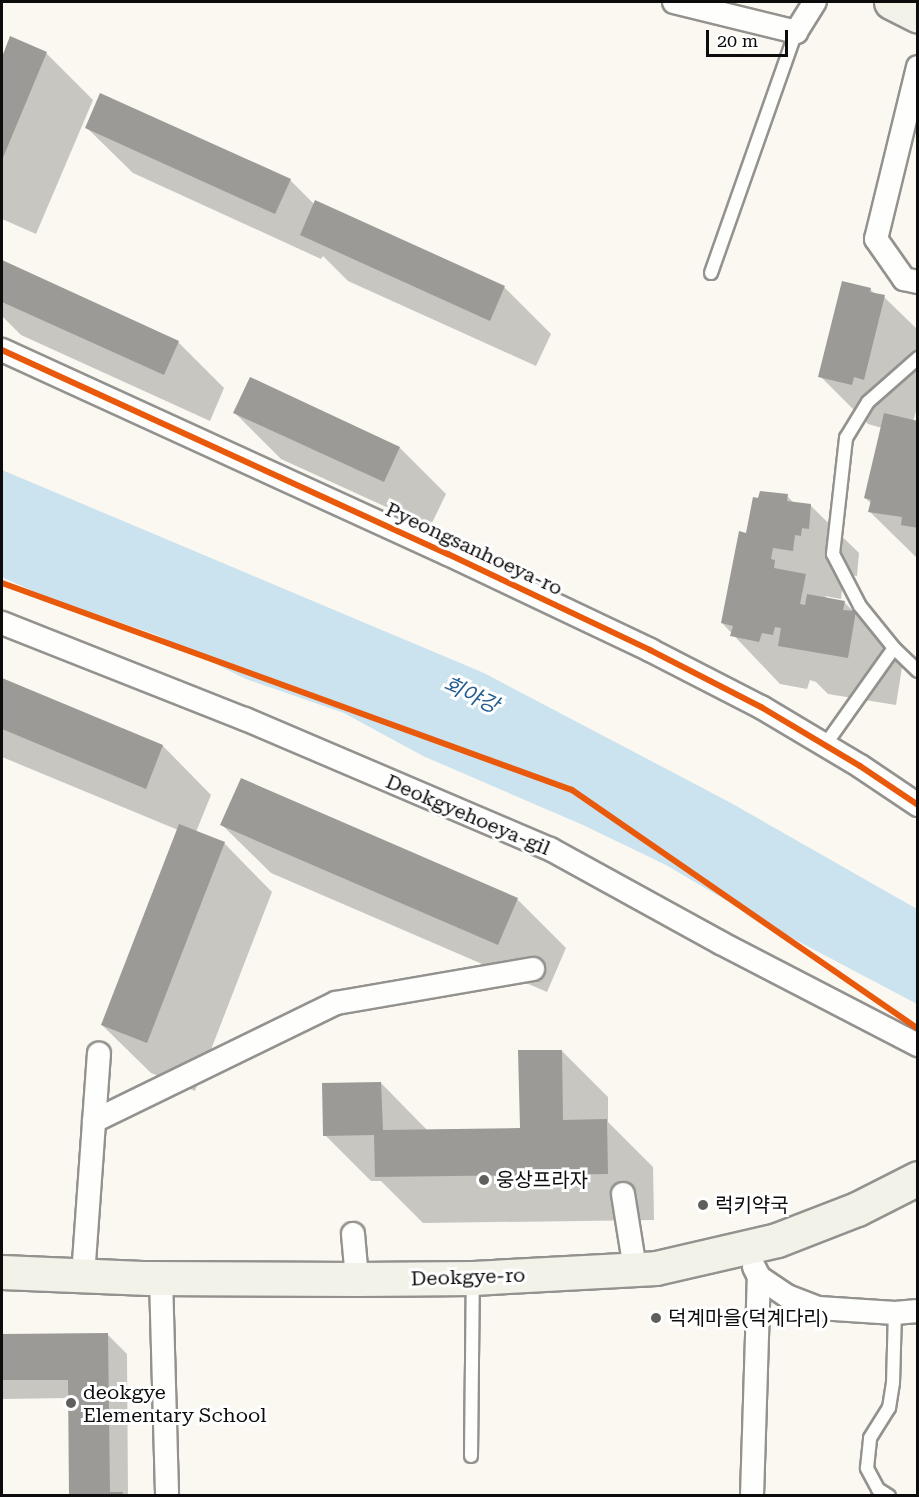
<!DOCTYPE html>
<html>
<head>
<meta charset="utf-8">
<style>
	body { margin:0 }
	#map { position:relative; width:919px; height:1497px; overflow:hidden; background:#faf8f0; font-family:"Roboto Serif","Noto Sans KR",serif }
	div>[style] { position:absolute }
	[style*='--x'] { left:calc(var(--x)*1px); top:calc(var(--y)*1px); width:calc(var(--w)*1px); rotate:calc(var(--a)*1deg) }
	.water>* { inset:0; background:#cbe2ef }
	.shadow>* { inset:0; background:#0003 }
	.building>* { inset:0; background:#9c9a96 }
	.roads { filter:drop-shadow(2px 0 #93928f) drop-shadow(-2px 0 #93928f) drop-shadow(0 2px #93928f) drop-shadow(0 -2px #93928f) }
	.lane>* { height:12px; margin:-6px; padding:0 6px; transform-origin:6px; border-radius:6px; background:#fefefd }
	.street>* { height:22px; margin:-11px; padding:0 11px; transform-origin:11px; border-radius:11px; background:#fefefd }
	.secondary>* { height:33px; margin:-16.5px; padding:0 16.5px; transform-origin:16.5px; border-radius:16.5px; background:#f3f2e9 }
	.cycleway>* { height:6px; margin:-3px; padding:0 3px; transform-origin:3px; border-radius:3px; background:#e8590c }
	.dots>* { width:16px; height:16px; translate:-50% -50%; box-sizing:border-box; border:3px solid #fff; border-radius:50% }
	span { translate:-50% -50%; white-space:nowrap; text-align:center; line-height:1.15; -webkit-text-stroke:6px #fff; paint-order:stroke }
	.street-label { font-size:20px; color:#0c0c0c }
	.poi-label { font-size:20px; color:#0c0c0c }
	.left { translate:0 -50%; text-align:left }
	.water-label { font-size:21px; color:#245d90; font-style:italic }
	.frame { position:absolute; inset:0; border:3px solid #0c0c0c; pointer-events:none }
	.scale { position:absolute; left:706px; top:30px; width:82px; height:27px; box-sizing:border-box; border:3px solid #0c0c0c; border-top:0; padding-left:8px; font-size:18px; line-height:21px; white-space:nowrap; color:#0c0c0c; -webkit-text-stroke:4px #fff; paint-order:stroke }
</style>
</head>
<body>
<div id="map">
	<div class="water">
		<i style="clip-path:polygon(2px 470px,484px 673px,731px 803px,917px 909px,917px 1004px,773px 928px,666px 865px,583px 825px,423px 756px,344px 713px,246px 679px,157px 635px,48px 598px,2px 577px)"></i>
	</div>
	<div class="shadow">
		<i style="clip-path:polygon(11px 38px,47px 54px,93px 100px,36px 234px,2px 219px,2px 61px)"></i>
		<i style="clip-path:polygon(86px 127px,290px 180px,315px 205px,316px 202px,505px 288px,551px 334px,536px 366px,348px 281px,323px 256px,321px 259px,133px 173px)"></i>
		<i style="clip-path:polygon(2px 262px,178px 342px,224px 388px,210px 421px,21px 335px,2px 316px)"></i>
		<i style="clip-path:polygon(870px 289px,876px 295px,884px 297px,918px 330px,918px 404px,913px 422px,918px 423px,918px 559px,870px 512px,872px 504px,865px 498px,882px 428px,868px 424px,820px 376px)"></i>
		<i style="clip-path:polygon(235px 413px,400px 448px,446px 494px,430px 527px,281px 459px)"></i>
		<i style="clip-path:polygon(787px 496px,794px 503px,810px 505px,859px 553px,857px 576px,850px 575px,843px 582px,841px 599px,825px 596px,829px 600px,844px 602px,903px 661px,896px 705px,828px 694px,816px 682px,810px 680px,807px 689px,780px 684px,722px 623px,747px 534px)"></i>
		<i style="clip-path:polygon(2px 680px,163px 746px,211px 795px,196px 832px,224px 843px,272px 892px,195px 1091px,151px 1073px,102px 1025px,178px 830px,2px 757px)"></i>
		<i style="clip-path:polygon(241px 780px,518px 900px,566px 948px,547px 992px,271px 873px,222px 825px)"></i>
		<i style="clip-path:polygon(562px 1051px,608px 1097px,608px 1122px,653px 1167px,654px 1220px,423px 1223px,381px 1181px,371px 1181px,325px 1135px,381px 1083px,427px 1130px,521px 1129px)"></i>
		<i style="clip-path:polygon(107px 1334px,127px 1354px,128px 1496px,71px 1496px,70px 1398px,2px 1399px,2px 1335px)"></i>
	</div>
	<div class="building">
		<i style="clip-path:polygon(10px 36px,47px 52px,2px 160px,2px 57px)"></i>
		<i style="clip-path:polygon(100px 93px,291px 179px,275px 214px,85px 128px)"></i>
		<i style="clip-path:polygon(315px 200px,505px 286px,490px 321px,300px 235px)"></i>
		<i style="clip-path:polygon(2px 260px,179px 341px,164px 375px,2px 302px)"></i>
		<i style="clip-path:polygon(842px 281px,871px 288px,870px 292px,885px 295px,864px 380px,854px 377px,852px 385px,818px 377px)"></i>
		<i style="clip-path:polygon(250px 377px,400px 447px,384px 482px,233px 413px)"></i>
		<i style="clip-path:polygon(884px 413px,918px 421px,918px 528px,901px 525px,902px 517px,868px 512px,871px 500px,864px 498px)"></i>
		<i style="clip-path:polygon(760px 491px,788px 494px,787px 501px,811px 504px,809px 529px,802px 528px,801px 536px,795px 535px,793px 551px,773px 548px,771px 559px,775px 560px,774px 568px,806px 574px,800px 604px,805px 605px,807px 594px,845px 601px,843px 610px,856px 611px,848px 658px,778px 646px,781px 628px,775px 627px,773px 635px,762px 633px,759px 642px,730px 636px,733px 626px,721px 623px,739px 531px,746px 533px,753px 497px,758px 498px)"></i>
		<i style="clip-path:polygon(2px 678px,163px 745px,146px 789px,2px 729px)"></i>
		<i style="clip-path:polygon(241px 778px,518px 898px,498px 945px,220px 825px)"></i>
		<i style="clip-path:polygon(179px 824px,225px 842px,147px 1043px,101px 1025px)"></i>
		<i style="clip-path:polygon(518px 1050px,562px 1050px,563px 1120px,607px 1119px,608px 1174px,375px 1177px,374px 1135px,323px 1136px,322px 1083px,381px 1082px,383px 1130px,520px 1128px)"></i>
		<i style="clip-path:polygon(108px 1333px,110px 1492px,123px 1492px,123px 1496px,69px 1496px,68px 1380px,2px 1380px,2px 1334px)"></i>
	</div>
	<div class="roads">
		<div class="lane">
			<i style="--x:711;--y:273;--w:256;--a:-70.6"></i>
			<i style="--x:894;--y:648;--w:54;--a:-129"></i>
			<i style="--x:860;--y:606;--w:59;--a:-117.4"></i>
			<i style="--x:833;--y:554;--w:117;--a:-83.6"></i>
			<i style="--x:846;--y:438;--w:42;--a:-58.6"></i>
			<i style="--x:868;--y:402;--w:67;--a:-41.3"></i>
			<i style="--x:825;--y:745;--w:119;--a:-54.6"></i>
			<i style="--x:894;--y:648;--w:33;--a:44"></i>
			<i style="--x:471;--y:1456;--w:177;--a:-89.4"></i>
			<i style="--x:889;--y:1496;--w:13;--a:-148"></i>
			<i style="--x:878;--y:1489;--w:24;--a:-118"></i>
			<i style="--x:867;--y:1468;--w:30;--a:-84"></i>
			<i style="--x:870;--y:1438;--w:36;--a:-58"></i>
			<i style="--x:889;--y:1408;--w:25;--a:-81"></i>
			<i style="--x:893;--y:1383;--w:70;--a:-88.4"></i>
		</div>
		<div class="street">
			<i style="--x:674;--y:2;--w:126;--a:13.8"></i>
			<i style="--x:796;--y:32;--w:36;--a:-58"></i>
			<i style="--x:918;--y:67;--w:177;--a:103.7"></i>
			<i style="--x:876;--y:239;--w:49;--a:55"></i>
			<i style="--x:904;--y:279;--w:14;--a:12"></i>
			<i style="--x:2;--y:350;--w:490;--a:24.6"></i>
			<i style="--x:448;--y:554;--w:224;--a:25.4"></i>
			<i style="--x:650;--y:650;--w:125;--a:27.2"></i>
			<i style="--x:761;--y:707;--w:115;--a:30.8"></i>
			<i style="--x:860;--y:766;--w:70;--a:33.9"></i>
			<i style="--x:2;--y:623;--w:261;--a:21.6"></i>
			<i style="--x:245;--y:719;--w:332;--a:23.1"></i>
			<i style="--x:550;--y:849;--w:195;--a:28.8"></i>
			<i style="--x:721;--y:943;--w:222;--a:27.4"></i>
			<i style="--x:94;--y:1121;--w:269;--a:-26"></i>
			<i style="--x:336;--y:1003;--w:200;--a:-9.8"></i>
			<i style="--x:623;--y:1194;--w:76;--a:80.9"></i>
			<i style="--x:353;--y:1234;--w:45;--a:84.9"></i>
			<i style="--x:754;--y:1267;--w:11;--a:63"></i>
			<i style="--x:759;--y:1277;--w:34;--a:34"></i>
			<i style="--x:787;--y:1296;--w:34;--a:21"></i>
			<i style="--x:819;--y:1308;--w:76;--a:3.8"></i>
			<i style="--x:895;--y:1313;--w:23;--a:-5"></i>
			<i style="--x:83;--y:1276;--w:223;--a:-85.9"></i>
			<i style="--x:161;--y:1278;--w:218;--a:88.4"></i>
			<i style="--x:752;--y:1496;--w:219;--a:-88.2"></i>
		</div>
		<div class="secondary">
			<i style="--x:891;--y:2;--w:30;--a:27"></i>
			<i style="--x:2;--y:1272;--w:146;--a:2.4"></i>
			<i style="--x:148;--y:1278;--w:209;--a:0.3"></i>
			<i style="--x:357;--y:1279;--w:116;--a:-0.5"></i>
			<i style="--x:473;--y:1278;--w:183;--a:-3.1"></i>
			<i style="--x:656;--y:1268;--w:124;--a:-13"></i>
			<i style="--x:777;--y:1240;--w:86;--a:-21.2"></i>
			<i style="--x:857;--y:1209;--w:68;--a:-26.9"></i>
		</div>
	</div>
	<div class="cycleway">
		<i style="--x:2;--y:350;--w:490;--a:24.6"></i>
		<i style="--x:448;--y:554;--w:224;--a:25.4"></i>
		<i style="--x:650;--y:650;--w:125;--a:27.2"></i>
		<i style="--x:761;--y:707;--w:115;--a:30.8"></i>
		<i style="--x:860;--y:766;--w:70;--a:33.9"></i>
		<i style="--x:2;--y:583;--w:606;--a:19.96"></i>
		<i style="--x:572;--y:790;--w:421;--a:34.6"></i>
	</div>
	<div class="dots">
		<i style="left:484px;top:1180px;background:#5f5f5c"></i>
		<i style="left:703px;top:1205px;background:#5f5f5c"></i>
		<i style="left:656px;top:1318px;background:#5f5f5c"></i>
		<i style="left:71px;top:1403px;background:#5f5f5c"></i>
	</div>
	<div class="street-label">
		<span style="left:474px;top:549px;rotate:25deg">Pyeongsanhoeya-ro</span>
		<span style="left:468px;top:815px;rotate:23deg">Deokgyehoeya-gil</span>
		<span style="left:468px;top:1277px;rotate:-2deg">Deokgye-ro</span>
	</div>
	<div class="poi-label">
		<span class="left" style="left:496px;top:1180px">웅상프라자</span>
		<span class="left" style="left:715px;top:1205px">럭키약국</span>
		<span class="left" style="left:668px;top:1318px">덕계마을(덕계다리)</span>
		<span class="left" style="left:83px;top:1404px">deokgye<br>Elementary School</span>
	</div>
	<div class="water-label">
		<span style="left:471px;top:695px;rotate:25deg">회야강</span>
	</div>
	<div class="frame"></div>
	<div class="scale">20 m</div>
</div>
</body>
</html>
